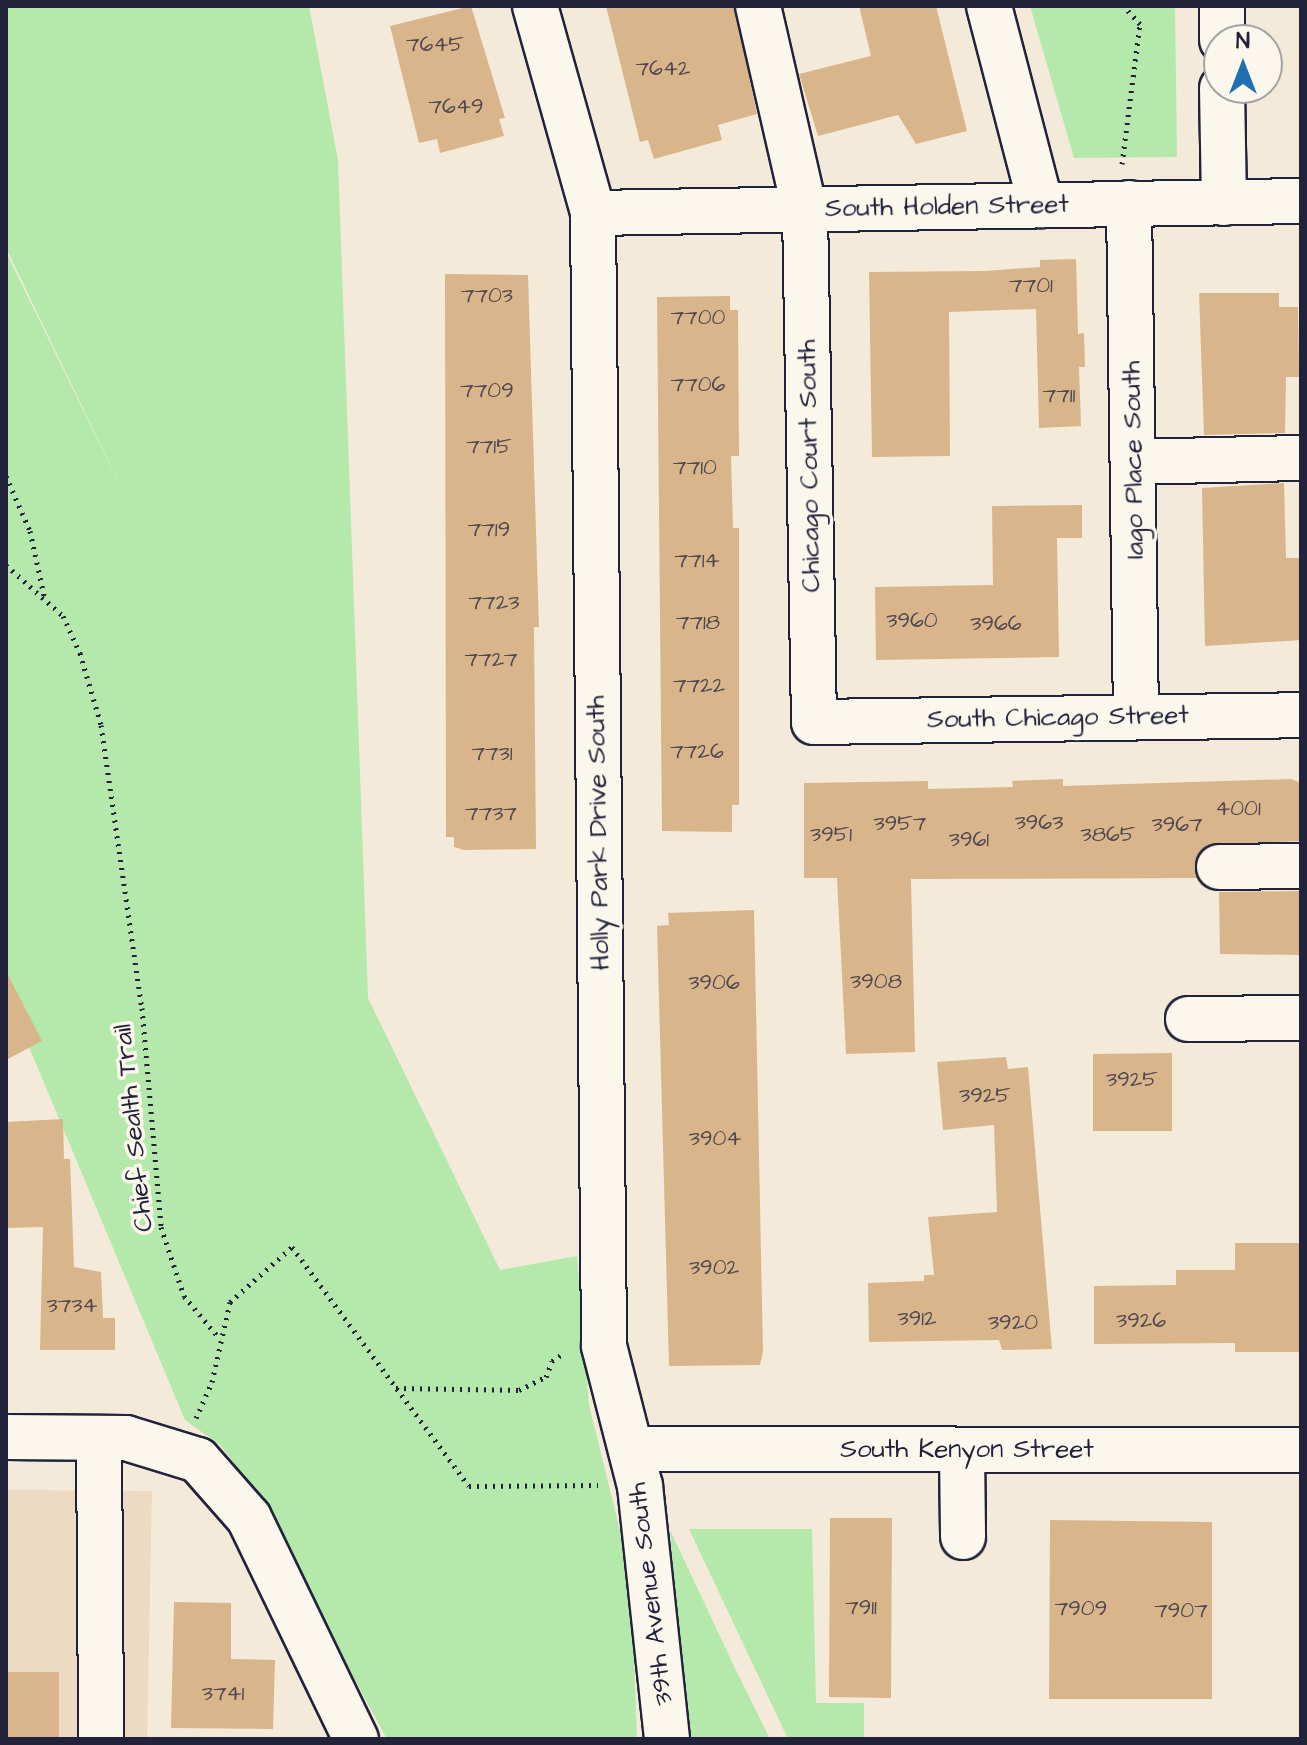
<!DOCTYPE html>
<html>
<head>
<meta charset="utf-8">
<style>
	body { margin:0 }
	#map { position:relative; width:1307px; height:1745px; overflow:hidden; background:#f4ead9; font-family:"Architects Daughter",sans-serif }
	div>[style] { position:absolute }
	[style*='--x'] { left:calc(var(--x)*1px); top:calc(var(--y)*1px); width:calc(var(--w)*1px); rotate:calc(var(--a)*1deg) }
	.built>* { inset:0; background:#ecdac2 }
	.green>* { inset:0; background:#b4e9ab }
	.building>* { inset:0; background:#d9b58b }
	.path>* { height:5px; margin-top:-2.5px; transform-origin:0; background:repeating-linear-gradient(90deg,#22223b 0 2px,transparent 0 8px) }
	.roads { filter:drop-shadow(2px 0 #22223b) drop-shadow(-2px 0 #22223b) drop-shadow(0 2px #22223b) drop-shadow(0 -2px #22223b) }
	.minor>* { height:44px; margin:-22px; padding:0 22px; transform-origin:22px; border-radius:22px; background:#fbf7ec }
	span { translate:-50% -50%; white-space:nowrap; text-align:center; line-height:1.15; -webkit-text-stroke:7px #fbf7ec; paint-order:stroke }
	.number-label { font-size:22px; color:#50474f }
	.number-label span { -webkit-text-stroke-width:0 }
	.street-label { font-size:26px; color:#22223b }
	.frame { position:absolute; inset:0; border:8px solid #22223b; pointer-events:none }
	.north { position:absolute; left:1203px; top:24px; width:80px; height:80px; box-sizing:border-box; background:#fbf7ec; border:2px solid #a4a2a5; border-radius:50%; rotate:0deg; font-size:22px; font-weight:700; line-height:32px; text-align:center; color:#22223b }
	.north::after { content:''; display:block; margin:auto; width:28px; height:36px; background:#1f6fb2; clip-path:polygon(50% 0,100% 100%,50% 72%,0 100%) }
</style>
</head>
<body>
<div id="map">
	<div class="built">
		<i style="clip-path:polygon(6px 1490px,152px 1491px,147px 1739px,6px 1739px)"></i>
	</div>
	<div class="green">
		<i style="clip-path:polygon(6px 6px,309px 6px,338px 160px,368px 998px,500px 1270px,577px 1256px,589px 1405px,631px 1575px,637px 1739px,387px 1739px,244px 1476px,220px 1445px,185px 1420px,6px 992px,6px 252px,133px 512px,6px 248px)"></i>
		<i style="clip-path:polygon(1030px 6px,1175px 6px,1177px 157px,1074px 158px)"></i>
		<i style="clip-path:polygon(689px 1529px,812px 1529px,816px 1703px,864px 1703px,864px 1739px,788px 1739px)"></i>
		<i style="clip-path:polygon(670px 1530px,734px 1666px,770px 1739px,687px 1739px)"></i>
	</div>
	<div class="building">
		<i style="clip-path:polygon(471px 6px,505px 118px,499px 119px,504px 136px,440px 153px,437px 139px,419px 143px,390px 26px)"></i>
		<i style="clip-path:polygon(606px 6px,734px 6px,757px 114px,718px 125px,722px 140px,654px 159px,648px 140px,640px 142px)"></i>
		<i style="clip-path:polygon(859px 6px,936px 6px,967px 131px,916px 144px,898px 115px,818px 136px,799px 74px,871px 56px)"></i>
		<i style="clip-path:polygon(1076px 259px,1078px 334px,1084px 333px,1085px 367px,1079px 367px,1081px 426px,1039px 428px,1036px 309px,949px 312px,950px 456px,872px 457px,869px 272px,985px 271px,1040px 267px,1040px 260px)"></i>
		<i style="clip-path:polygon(445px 274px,528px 275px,539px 627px,534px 627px,536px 849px,464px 850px,454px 847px,454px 837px,446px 837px)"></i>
		<i style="clip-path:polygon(1199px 293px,1279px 293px,1279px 307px,1298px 307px,1299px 377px,1286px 377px,1285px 433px,1204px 435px)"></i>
		<i style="clip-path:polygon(730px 296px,730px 310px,738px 310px,739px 456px,731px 456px,733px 528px,739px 528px,739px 805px,732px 805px,732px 832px,662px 831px,657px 297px)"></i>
		<i style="clip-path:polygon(1284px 483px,1286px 558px,1301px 558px,1301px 640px,1205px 646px,1202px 488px)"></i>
		<i style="clip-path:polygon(1082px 505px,1082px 538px,1057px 538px,1059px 657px,876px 660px,875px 587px,993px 585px,992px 506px)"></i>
		<i style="clip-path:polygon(1063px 779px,1063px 786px,1291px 779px,1301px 783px,1301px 841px,1207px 845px,1197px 856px,1197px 878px,911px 879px,915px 1052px,846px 1054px,837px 878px,804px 878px,804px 783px,928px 781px,928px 789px,1013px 787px,1012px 781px)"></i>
		<i style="clip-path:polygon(1301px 891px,1301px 955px,1220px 954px,1219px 892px)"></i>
		<i style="clip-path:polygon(754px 910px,763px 1352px,760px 1365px,669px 1366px,657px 926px,669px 925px,668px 913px)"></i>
		<i style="clip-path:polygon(6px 971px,42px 1041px,6px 1060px)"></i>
		<i style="clip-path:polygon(1172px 1053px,1172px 1131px,1093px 1131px,1093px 1054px)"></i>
		<i style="clip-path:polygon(1006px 1057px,1008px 1069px,1028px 1067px,1052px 1349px,1002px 1350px,999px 1340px,869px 1342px,868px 1283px,924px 1281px,924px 1275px,934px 1275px,928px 1217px,997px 1212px,994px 1125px,943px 1130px,937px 1062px)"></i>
		<i style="clip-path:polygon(63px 1119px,64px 1159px,70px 1159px,74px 1267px,101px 1272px,103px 1318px,115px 1318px,115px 1350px,40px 1350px,43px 1227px,6px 1228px,6px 1122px)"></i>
		<i style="clip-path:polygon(1235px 1243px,1301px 1243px,1301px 1352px,1235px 1352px,1235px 1343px,1094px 1344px,1094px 1286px,1176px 1285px,1176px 1270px,1235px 1270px)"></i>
		<i style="clip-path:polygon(830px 1518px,892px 1518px,891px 1698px,829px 1697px)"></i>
		<i style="clip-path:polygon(1050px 1520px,1212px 1522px,1212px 1699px,1049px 1699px)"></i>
		<i style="clip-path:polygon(174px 1602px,231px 1603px,231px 1659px,275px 1660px,273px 1729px,171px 1728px)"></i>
		<i style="clip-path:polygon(6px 1672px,59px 1672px,59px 1739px,6px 1739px)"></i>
	</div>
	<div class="path">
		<i style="--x:1122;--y:164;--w:141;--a:-82.7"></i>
		<i style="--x:1140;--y:24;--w:24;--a:-132"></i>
		<i style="--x:6;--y:476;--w:60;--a:66.4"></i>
		<i style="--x:30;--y:531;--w:71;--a:77.7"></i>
		<i style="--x:6;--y:565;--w:76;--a:41.8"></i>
		<i style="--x:63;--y:616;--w:41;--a:65.3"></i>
		<i style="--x:80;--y:653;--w:75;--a:73.7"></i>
		<i style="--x:101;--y:725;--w:286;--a:81.8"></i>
		<i style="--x:142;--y:1008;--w:220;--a:85"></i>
		<i style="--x:161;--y:1227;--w:73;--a:71.6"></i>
		<i style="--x:184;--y:1296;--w:56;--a:50.1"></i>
		<i style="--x:396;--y:1388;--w:123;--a:0.9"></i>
		<i style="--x:519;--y:1390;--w:30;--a:-26"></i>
		<i style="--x:546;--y:1377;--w:17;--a:-69"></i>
		<i style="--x:552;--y:1361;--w:14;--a:-34"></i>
		<i style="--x:196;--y:1418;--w:39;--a:-66"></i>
		<i style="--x:212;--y:1382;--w:82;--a:-77.3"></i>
		<i style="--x:230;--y:1302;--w:83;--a:-41.6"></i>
		<i style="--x:292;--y:1247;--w:297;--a:53.5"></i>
		<i style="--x:469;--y:1486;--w:129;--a:-0.4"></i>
	</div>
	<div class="roads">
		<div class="minor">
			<i style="--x:535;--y:6;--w:215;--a:74.3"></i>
			<i style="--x:593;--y:213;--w:1133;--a:89.44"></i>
			<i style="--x:604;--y:1346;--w:145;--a:75.6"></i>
			<i style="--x:640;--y:1486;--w:254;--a:83.9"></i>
			<i style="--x:758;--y:6;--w:210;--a:77.1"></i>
			<i style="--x:805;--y:211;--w:511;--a:88.99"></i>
			<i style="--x:814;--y:722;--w:487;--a:-0.8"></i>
			<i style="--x:989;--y:6;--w:206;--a:75.4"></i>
			<i style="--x:1222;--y:6;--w:34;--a:90"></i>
			<i style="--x:1222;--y:88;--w:115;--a:89"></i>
			<i style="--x:1129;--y:203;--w:514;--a:89.22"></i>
			<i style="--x:593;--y:213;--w:708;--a:-0.97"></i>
			<i style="--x:1134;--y:462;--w:167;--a:-1.4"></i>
			<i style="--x:1219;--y:867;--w:82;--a:-0.7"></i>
			<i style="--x:1188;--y:1019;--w:113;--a:-0.5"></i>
			<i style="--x:6;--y:1437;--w:120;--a:0.5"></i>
			<i style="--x:126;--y:1438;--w:75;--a:17"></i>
			<i style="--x:198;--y:1460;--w:77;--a:48.7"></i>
			<i style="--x:249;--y:1518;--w:246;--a:64.2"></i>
			<i style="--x:99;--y:1438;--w:301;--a:89.6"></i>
			<i style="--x:633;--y:1449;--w:668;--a:0.09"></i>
			<i style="--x:962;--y:1451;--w:86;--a:89.3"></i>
		</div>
	</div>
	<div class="number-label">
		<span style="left:435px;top:45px">7645</span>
		<span style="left:663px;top:69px">7642</span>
		<span style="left:456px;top:107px">7649</span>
		<span style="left:1031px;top:286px">7701</span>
		<span style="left:487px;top:296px">7703</span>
		<span style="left:698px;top:318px">7700</span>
		<span style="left:698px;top:385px">7706</span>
		<span style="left:487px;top:391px">7709</span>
		<span style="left:1059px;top:396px">7711</span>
		<span style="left:489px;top:447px">7715</span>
		<span style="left:695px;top:468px">7710</span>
		<span style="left:489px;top:530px">7719</span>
		<span style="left:697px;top:561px">7714</span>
		<span style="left:494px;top:603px">7723</span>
		<span style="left:912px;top:621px">3960</span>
		<span style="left:698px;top:623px">7718</span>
		<span style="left:996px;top:624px">3966</span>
		<span style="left:491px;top:660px">7727</span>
		<span style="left:699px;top:686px">7722</span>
		<span style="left:697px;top:752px">7726</span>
		<span style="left:492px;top:754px">7731</span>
		<span style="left:1238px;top:809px">4001</span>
		<span style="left:491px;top:814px">7737</span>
		<span style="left:1039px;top:823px">3963</span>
		<span style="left:900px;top:824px">3957</span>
		<span style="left:1177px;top:825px">3967</span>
		<span style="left:831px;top:835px">3951</span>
		<span style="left:1108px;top:835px">3865</span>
		<span style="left:969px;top:840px">3961</span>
		<span style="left:876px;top:982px">3908</span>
		<span style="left:714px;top:983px">3906</span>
		<span style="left:1132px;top:1080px">3925</span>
		<span style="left:985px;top:1096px">3925</span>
		<span style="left:715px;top:1139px">3904</span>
		<span style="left:714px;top:1268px">3902</span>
		<span style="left:72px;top:1306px">3734</span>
		<span style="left:917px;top:1319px">3912</span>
		<span style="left:1141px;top:1321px">3926</span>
		<span style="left:1013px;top:1323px">3920</span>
		<span style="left:861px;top:1608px">7911</span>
		<span style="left:1081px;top:1609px">7909</span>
		<span style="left:1181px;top:1611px">7907</span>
		<span style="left:223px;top:1694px">3741</span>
	</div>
	<div class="street-label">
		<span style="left:947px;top:207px;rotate:-1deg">South Holden Street</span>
		<span style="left:1134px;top:460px;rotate:-91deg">Iago Place South</span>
		<span style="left:810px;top:466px;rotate:-91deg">Chicago Court South</span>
		<span style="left:1058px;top:718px;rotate:-1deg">South Chicago Street</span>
		<span style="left:599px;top:833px;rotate:-91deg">Holly Park Drive South</span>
		<span style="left:134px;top:1128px;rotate:-96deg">Chief Sealth Trail</span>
		<span style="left:967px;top:1450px">South Kenyon Street</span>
		<span style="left:651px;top:1594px;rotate:-97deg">39th Avenue South</span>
	</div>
	<div class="frame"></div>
	<div class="north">N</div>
</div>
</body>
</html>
